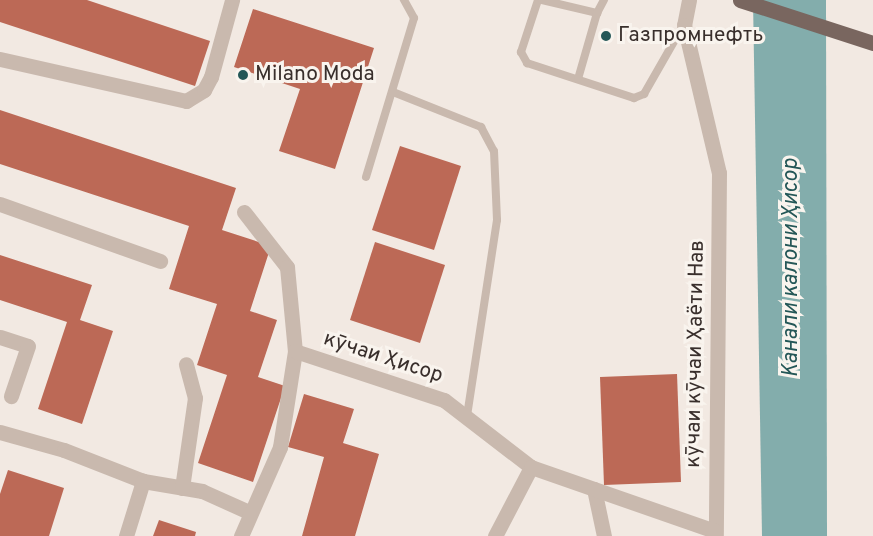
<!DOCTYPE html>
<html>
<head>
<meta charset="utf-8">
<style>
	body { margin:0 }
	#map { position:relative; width:873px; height:536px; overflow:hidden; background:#f2e9e2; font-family:Overpass,sans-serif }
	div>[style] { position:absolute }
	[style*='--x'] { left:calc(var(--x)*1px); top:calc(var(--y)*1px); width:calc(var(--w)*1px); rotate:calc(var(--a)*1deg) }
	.water>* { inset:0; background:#83adac }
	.building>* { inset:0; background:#bc6956 }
	.lane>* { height:8px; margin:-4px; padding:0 4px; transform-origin:4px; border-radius:4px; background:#c9b9ae }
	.street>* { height:15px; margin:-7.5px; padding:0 7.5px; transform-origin:7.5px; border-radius:7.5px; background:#c9b9ae }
	.primary>* { height:15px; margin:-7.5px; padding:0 7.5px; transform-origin:7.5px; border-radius:7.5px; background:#79665f }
	.dots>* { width:16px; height:16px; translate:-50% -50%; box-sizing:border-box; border:3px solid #f9f4ee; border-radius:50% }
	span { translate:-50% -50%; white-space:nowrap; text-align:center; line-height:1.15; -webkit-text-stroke:6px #f9f4ee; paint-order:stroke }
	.poi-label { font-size:21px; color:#392f2c }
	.left { translate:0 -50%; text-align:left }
	.street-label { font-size:21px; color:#392f2c }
	.water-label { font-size:22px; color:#245757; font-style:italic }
</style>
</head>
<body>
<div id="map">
	<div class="water">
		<i style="clip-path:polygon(753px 0,826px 0,827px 536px,762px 536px)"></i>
	</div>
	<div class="building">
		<i style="clip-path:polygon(0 0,87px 0,210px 41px,195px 86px,0 22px)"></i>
		<i style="clip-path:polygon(253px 9px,374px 48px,335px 169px,279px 151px,300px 89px,234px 67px)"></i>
		<i style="clip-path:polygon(0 110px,236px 188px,222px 230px,271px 246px,250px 311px,277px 320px,258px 377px,285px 386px,253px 482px,198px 463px,227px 375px,197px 365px,217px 304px,169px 289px,189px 226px,0 164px)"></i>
		<i style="clip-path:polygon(400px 146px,461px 166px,434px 250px,372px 230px)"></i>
		<i style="clip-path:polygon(375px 242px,445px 265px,420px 343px,350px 320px)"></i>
		<i style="clip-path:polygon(0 255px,92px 285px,80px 320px,113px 331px,82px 424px,38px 409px,67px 322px,0 300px)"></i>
		<i style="clip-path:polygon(677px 374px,681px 482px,604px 485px,600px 377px)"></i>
		<i style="clip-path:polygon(304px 394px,354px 409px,343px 443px,379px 454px,355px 536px,302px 536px,324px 457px,288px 447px)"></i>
		<i style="clip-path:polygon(8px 470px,64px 488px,49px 536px,0 536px,0 494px)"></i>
		<i style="clip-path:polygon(159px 520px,196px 532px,195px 536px,153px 536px)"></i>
	</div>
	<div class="lane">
		<i style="--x:538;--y:0;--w:55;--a:108.1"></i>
		<i style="--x:521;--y:52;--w:13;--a:61"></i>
		<i style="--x:527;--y:63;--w:113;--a:18.1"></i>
		<i style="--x:634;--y:98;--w:11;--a:-22"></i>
		<i style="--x:644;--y:94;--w:78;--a:-60.2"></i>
		<i style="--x:542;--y:0;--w:57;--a:13.3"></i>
		<i style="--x:597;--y:13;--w:15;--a:-62"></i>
		<i style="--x:578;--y:79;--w:69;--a:-73.9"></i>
		<i style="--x:393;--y:92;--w:95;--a:21.7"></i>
		<i style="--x:481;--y:127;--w:27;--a:62"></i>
		<i style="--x:494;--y:151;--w:69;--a:87.5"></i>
		<i style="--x:497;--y:220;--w:198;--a:98.7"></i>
		<i style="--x:366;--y:177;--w:166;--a:-73.2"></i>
		<i style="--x:414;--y:18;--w:21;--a:-119"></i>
	</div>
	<div class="street">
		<i style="--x:689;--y:0;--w:25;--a:101"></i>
		<i style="--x:684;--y:25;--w:152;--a:76.7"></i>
		<i style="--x:719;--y:173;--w:363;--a:90.5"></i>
		<i style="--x:0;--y:59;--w:191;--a:12.7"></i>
		<i style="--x:186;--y:101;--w:21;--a:-31"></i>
		<i style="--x:204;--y:90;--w:15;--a:-62"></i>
		<i style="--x:211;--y:77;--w:80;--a:-74.7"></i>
		<i style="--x:0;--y:204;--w:170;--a:19.6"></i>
		<i style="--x:244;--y:212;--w:70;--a:52"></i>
		<i style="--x:287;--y:267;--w:84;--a:84.6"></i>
		<i style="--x:0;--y:337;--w:29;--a:18"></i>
		<i style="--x:28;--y:346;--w:53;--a:108.8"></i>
		<i style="--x:0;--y:432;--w:66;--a:15.7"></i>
		<i style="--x:64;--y:450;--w:85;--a:21.4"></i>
		<i style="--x:143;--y:481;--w:60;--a:9.6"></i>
		<i style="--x:202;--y:491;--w:51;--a:24.1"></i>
		<i style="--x:182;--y:488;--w:91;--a:-81.8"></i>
		<i style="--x:195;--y:398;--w:35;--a:-105"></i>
		<i style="--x:594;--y:489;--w:48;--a:78"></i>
		<i style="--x:126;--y:536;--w:58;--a:-72.8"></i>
		<i style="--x:241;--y:536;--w:97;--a:-66.3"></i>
		<i style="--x:280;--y:447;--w:97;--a:-81.1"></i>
		<i style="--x:295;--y:351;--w:157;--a:18.2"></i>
		<i style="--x:444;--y:400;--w:110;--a:37.6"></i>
		<i style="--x:495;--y:536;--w:78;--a:-62.4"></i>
		<i style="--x:531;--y:467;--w:195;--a:19.2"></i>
	</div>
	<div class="primary">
		<i style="--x:740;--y:0;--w:140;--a:17.9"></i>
	</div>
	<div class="dots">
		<i style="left:606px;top:36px;background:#245757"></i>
		<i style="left:243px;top:75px;background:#245757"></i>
	</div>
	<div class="poi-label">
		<span class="left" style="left:618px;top:36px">Газпромнефть</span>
		<span class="left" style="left:255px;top:75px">Milano Moda</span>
	</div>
	<div class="street-label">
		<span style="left:696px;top:354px;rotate:-89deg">кӯчаи кӯчаи Ҳаёти Нав</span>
		<span style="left:383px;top:358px;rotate:18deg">кӯчаи Ҳисор</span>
	</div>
	<div class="water-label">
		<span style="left:792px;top:268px;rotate:-90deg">Канали калони Ҳисор</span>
	</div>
</div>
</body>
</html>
